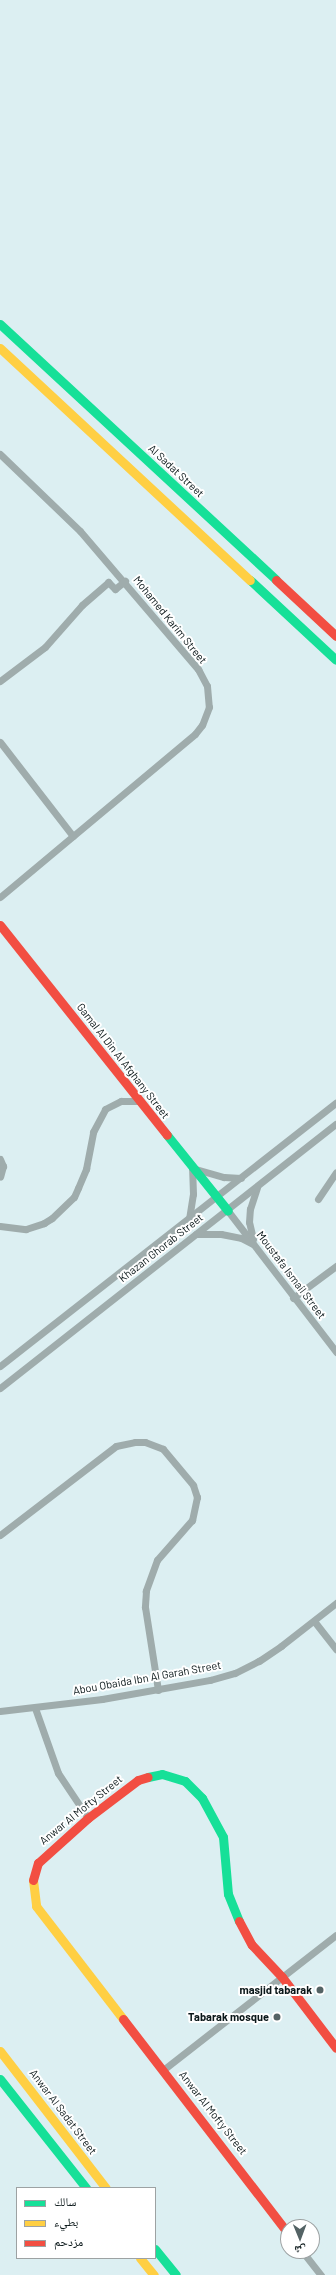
<!DOCTYPE html>
<html>
<head>
<meta charset="utf-8">
<style>
	body { margin:0 }
	#map { position:relative; width:336px; height:2275px; overflow:hidden; background:#dceff2; font-family:Barlow,"Noto Naskh Arabic",sans-serif }
	div>[style] { position:absolute }
	[style*='--x'] { left:calc(var(--x)*1px); top:calc(var(--y)*1px); width:calc(var(--w)*1px); rotate:calc(var(--a)*1deg) }
	.street>* { height:7px; margin:-3.5px; padding:0 3.5px; transform-origin:3.5px; border-radius:3.5px; background:#9facac }
	.fast>* { height:9px; margin:-4.5px; padding:0 4.5px; transform-origin:4.5px; border-radius:4.5px; background:#16e098 }
	.slow>* { height:9px; margin:-4.5px; padding:0 4.5px; transform-origin:4.5px; border-radius:4.5px; background:#ffcf43 }
	.jam>* { height:9px; margin:-4.5px; padding:0 4.5px; transform-origin:4.5px; border-radius:4.5px; background:#f24e42 }
	.dots>* { width:11px; height:11px; translate:-50% -50%; box-sizing:border-box; border:2px solid #fff; border-radius:50% }
	span { translate:-50% -50%; white-space:nowrap; text-align:center; line-height:1.15; -webkit-text-stroke:4px #fff; paint-order:stroke }
	.street-label { font-size:11px; color:#0a1719 }
	.poi-label { font-size:11px; color:#0a1719; font-weight:700 }
	.right { translate:-100% -50%; text-align:right }
	.legend { position:absolute; left:16px; top:2187px; width:140px; height:72px; box-sizing:border-box; background:#fff; border:1px solid #9da2a3; margin:0; padding:5px 7px; list-style:none; font-size:12px; color:#0a1719 }
	.legend li { display:flex; align-items:center; gap:8px; height:20px }
	.legend b { width:20px; border:1px solid #9da2a3 }
	.north { position:absolute; left:280px; top:2219px; width:40px; height:40px; box-sizing:border-box; background:#fff; border:1px solid #9da2a3; border-radius:50%; rotate:179deg; font-size:11px; font-weight:700; line-height:16px; text-align:center; color:#0a1719 }
	.north::after { content:''; display:block; margin:auto; width:14px; height:18px; background:#546365; clip-path:polygon(50% 0,100% 100%,50% 72%,0 100%) }
</style>
</head>
<body>
<div id="map">
	<div class="street">
		<i style="--x:0;--y:454;--w:111;--a:43.9"></i>
		<i style="--x:80;--y:531;--w:182;--a:49.5"></i>
		<i style="--x:198;--y:669;--w:19;--a:62"></i>
		<i style="--x:207;--y:686;--w:21;--a:85"></i>
		<i style="--x:209;--y:707;--w:19;--a:111"></i>
		<i style="--x:202;--y:725;--w:11;--a:128"></i>
		<i style="--x:195;--y:734;--w:254;--a:140.1"></i>
		<i style="--x:0;--y:681;--w:56;--a:-37.1"></i>
		<i style="--x:45;--y:647;--w:56;--a:-48.6"></i>
		<i style="--x:82;--y:605;--w:35;--a:-41"></i>
		<i style="--x:108;--y:582;--w:10;--a:45"></i>
		<i style="--x:115;--y:589;--w:13;--a:-39"></i>
		<i style="--x:0;--y:742;--w:119;--a:52.2"></i>
		<i style="--x:0;--y:1159;--w:8;--a:67"></i>
		<i style="--x:3;--y:1166;--w:11;--a:105"></i>
		<i style="--x:318;--y:1199;--w:32;--a:-56"></i>
		<i style="--x:228;--y:1211;--w:178;--a:52.5"></i>
		<i style="--x:189;--y:1219;--w:25;--a:-81"></i>
		<i style="--x:193;--y:1194;--w:26;--a:-92"></i>
		<i style="--x:192;--y:1168;--w:33;--a:16"></i>
		<i style="--x:224;--y:1177;--w:17;--a:3"></i>
		<i style="--x:0;--y:1226;--w:26;--a:7"></i>
		<i style="--x:26;--y:1229;--w:19;--a:-18"></i>
		<i style="--x:44;--y:1223;--w:9;--a:-32"></i>
		<i style="--x:52;--y:1218;--w:30;--a:-44"></i>
		<i style="--x:74;--y:1197;--w:10;--a:-66"></i>
		<i style="--x:78;--y:1188;--w:21;--a:-67"></i>
		<i style="--x:86;--y:1169;--w:38;--a:-79"></i>
		<i style="--x:93;--y:1132;--w:26;--a:-62"></i>
		<i style="--x:105;--y:1109;--w:18;--a:-27"></i>
		<i style="--x:121;--y:1101;--w:19;--a:0"></i>
		<i style="--x:196;--y:1234;--w:25;--a:0"></i>
		<i style="--x:221;--y:1234;--w:20;--a:11"></i>
		<i style="--x:241;--y:1238;--w:13;--a:27"></i>
		<i style="--x:253;--y:1239;--w:17;--a:-103"></i>
		<i style="--x:249;--y:1222;--w:13;--a:-86"></i>
		<i style="--x:250;--y:1209;--w:23;--a:-72"></i>
		<i style="--x:293;--y:1298;--w:54;--a:-36.7"></i>
		<i style="--x:0;--y:1366;--w:427;--a:-38.1"></i>
		<i style="--x:0;--y:1388;--w:427;--a:-38.2"></i>
		<i style="--x:0;--y:1535;--w:146;--a:-37.5"></i>
		<i style="--x:116;--y:1446;--w:19;--a:-12"></i>
		<i style="--x:135;--y:1442;--w:10;--a:0"></i>
		<i style="--x:145;--y:1442;--w:19;--a:21"></i>
		<i style="--x:163;--y:1449;--w:47;--a:50.2"></i>
		<i style="--x:193;--y:1485;--w:13;--a:72"></i>
		<i style="--x:197;--y:1497;--w:24;--a:102"></i>
		<i style="--x:192;--y:1520;--w:53;--a:131.2"></i>
		<i style="--x:157;--y:1560;--w:33;--a:110"></i>
		<i style="--x:146;--y:1591;--w:16;--a:94"></i>
		<i style="--x:145;--y:1607;--w:84;--a:81.1"></i>
		<i style="--x:314;--y:1621;--w:36;--a:52"></i>
		<i style="--x:35;--y:1708;--w:69;--a:70.5"></i>
		<i style="--x:58;--y:1773;--w:54;--a:56.3"></i>
		<i style="--x:0;--y:1711;--w:103;--a:-6.7"></i>
		<i style="--x:102;--y:1699;--w:110;--a:-10"></i>
		<i style="--x:210;--y:1680;--w:26;--a:-16"></i>
		<i style="--x:235;--y:1673;--w:27;--a:-27"></i>
		<i style="--x:259;--y:1661;--w:27;--a:-34"></i>
		<i style="--x:281;--y:1646;--w:70;--a:-38"></i>
		<i style="--x:163;--y:2070;--w:219;--a:-38"></i>
		<i style="--x:302;--y:2251;--w:31;--a:52"></i>
	</div>
	<div class="fast">
		<i style="--x:0;--y:324;--w:376;--a:42.8"></i>
		<i style="--x:250;--y:580;--w:117;--a:42.9"></i>
		<i style="--x:167;--y:1135;--w:97;--a:51.2"></i>
		<i style="--x:148;--y:1777;--w:14;--a:-12"></i>
		<i style="--x:162;--y:1774;--w:24;--a:17"></i>
		<i style="--x:185;--y:1781;--w:24;--a:45"></i>
		<i style="--x:202;--y:1798;--w:44;--a:61.7"></i>
		<i style="--x:223;--y:1837;--w:57;--a:85"></i>
		<i style="--x:228;--y:1894;--w:29;--a:68"></i>
		<i style="--x:0;--y:2079;--w:139;--a:51.7"></i>
		<i style="--x:155;--y:2249;--w:33;--a:51"></i>
	</div>
	<div class="slow">
		<i style="--x:0;--y:348;--w:341;--a:42.9"></i>
		<i style="--x:33;--y:1880;--w:26;--a:83"></i>
		<i style="--x:36;--y:1906;--w:143;--a:52.4"></i>
		<i style="--x:0;--y:2051;--w:173;--a:52.3"></i>
		<i style="--x:140;--y:2258;--w:22;--a:51"></i>
	</div>
	<div class="jam">
		<i style="--x:276;--y:580;--w:82;--a:43"></i>
		<i style="--x:0;--y:925;--w:268;--a:51.5"></i>
		<i style="--x:33;--y:1880;--w:18;--a:-74"></i>
		<i style="--x:38;--y:1863;--w:67;--a:-42"></i>
		<i style="--x:88;--y:1818;--w:63;--a:-37.2"></i>
		<i style="--x:138;--y:1780;--w:10;--a:-17"></i>
		<i style="--x:239;--y:1921;--w:27;--a:62"></i>
		<i style="--x:252;--y:1945;--w:44;--a:46.8"></i>
		<i style="--x:282;--y:1977;--w:89;--a:52.7"></i>
		<i style="--x:123;--y:2019;--w:270;--a:52.4"></i>
	</div>
	<div class="dots">
		<i style="left:320px;top:1990px;background:#546365"></i>
		<i style="left:277px;top:2017px;background:#546365"></i>
	</div>
	<div class="street-label">
		<span style="left:176px;top:471px;rotate:43deg">Al Sadat Street</span>
		<span style="left:170px;top:620px;rotate:51deg">Mohamed Karim Street</span>
		<span style="left:123px;top:1061px;rotate:52deg">Gamal Al Din Al Afghany Street</span>
		<span style="left:161px;top:1248px;rotate:-38deg">Khazan Ghorab Street</span>
		<span style="left:291px;top:1275px;rotate:53deg">Moustafa Ismail Street</span>
		<span style="left:147px;top:1678px;rotate:-10deg">Abou Obaida Ibn Al Garah Street</span>
		<span style="left:81px;top:1810px;rotate:-39deg">Anwar Al Mofty Street</span>
		<span style="left:63px;top:2112px;rotate:53deg">Anwar Al Sadat Street</span>
		<span style="left:213px;top:2113px;rotate:52deg">Anwar Al Mofty Street</span>
	</div>
	<div class="poi-label">
		<span class="right" style="left:312px;top:1990px">masjid tabarak</span>
		<span class="right" style="left:269px;top:2017px">Tabarak mosque</span>
	</div>
	<ul class="legend">
	<li><b style="height:5px;background:#16e098"></b>سالك</li>
	<li><b style="height:5px;background:#ffcf43"></b>بطيء</li>
	<li><b style="height:5px;background:#f24e42"></b>مزدحم</li>
	</ul>
	<div class="north">ش</div>
</div>
</body>
</html>
